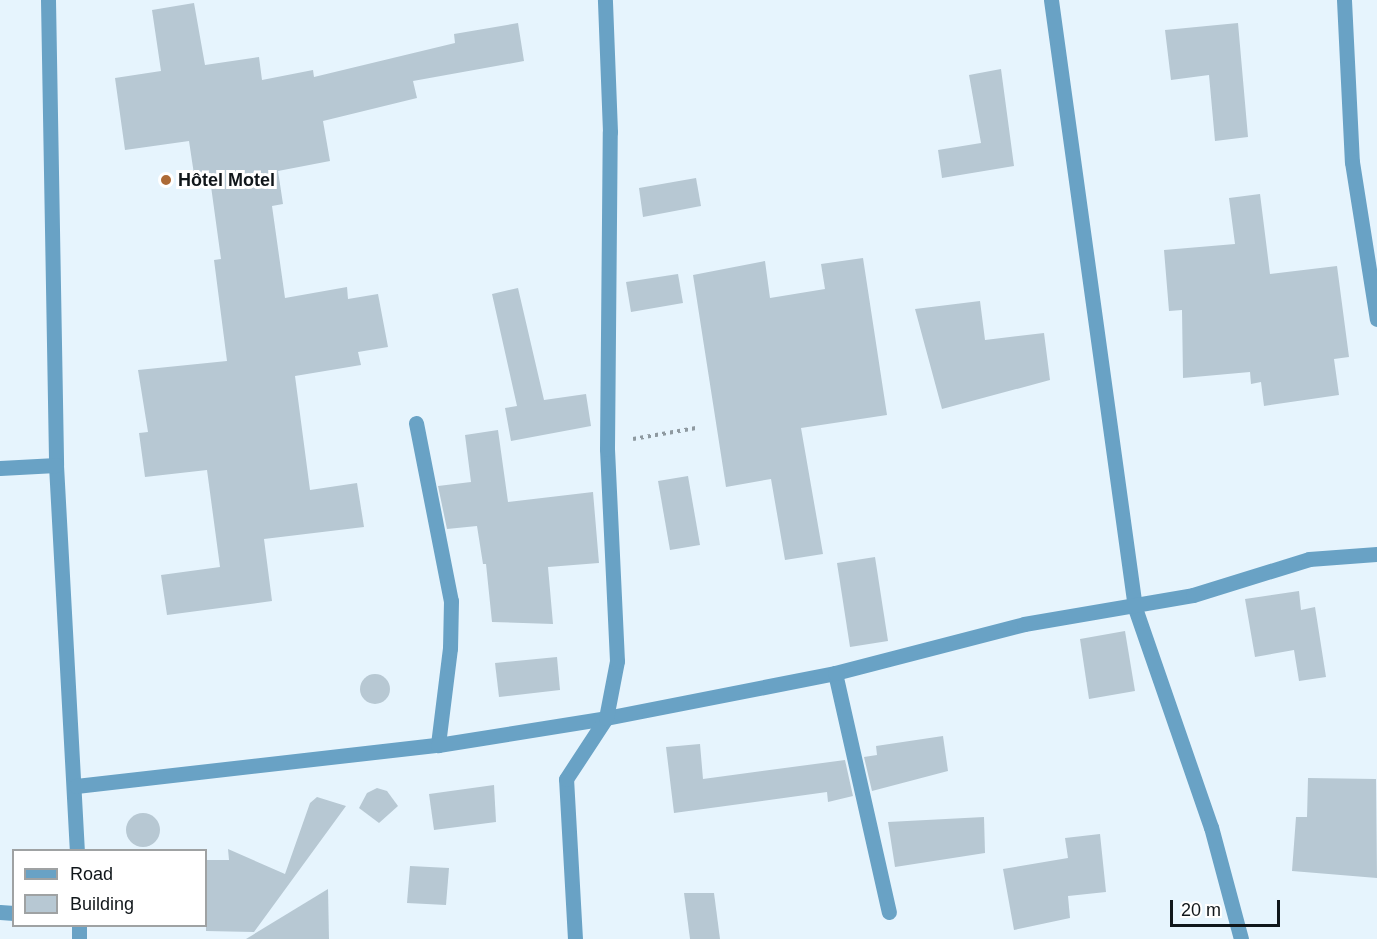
<!DOCTYPE html>
<html>
<head>
<meta charset="utf-8">
<style>
	body { margin:0 }
	#map { position:relative; width:1377px; height:939px; overflow:hidden; background:#e6f4fd; font-family:Arial,sans-serif }
	div>[style] { position:absolute }
	[style*='--x'] { left:calc(var(--x)*1px); top:calc(var(--y)*1px); width:calc(var(--w)*1px); rotate:calc(var(--a)*1deg) }
	.building>* { inset:0; background:#b7c8d3 }
	.round { border-radius:50% }
	.path>* { height:4px; margin-top:-2px; transform-origin:0; background:repeating-linear-gradient(90deg,#8e99a0 0 3px,transparent 0 7.5px) }
	.minor>* { height:15px; margin:-7.5px; padding:0 7.5px; transform-origin:7.5px; border-radius:7.5px; background:#69a2c5 }
	.dots>* { width:16px; height:16px; translate:-50% -50%; box-sizing:border-box; border:3px solid #fff; border-radius:50% }
	span { translate:-50% -50%; white-space:nowrap; text-align:center; line-height:1.15; -webkit-text-stroke:6px #fff; paint-order:stroke }
	.poi-label { font-size:18px; color:#10161a; font-weight:700 }
	.left { translate:0 -50%; text-align:left }
	.legend { position:absolute; left:12px; top:849px; width:195px; height:78px; box-sizing:border-box; background:#fff; border:2px solid #9fa2a3; margin:0; padding:8px 10px; list-style:none; font-size:18px; color:#10161a }
	.legend li { display:flex; align-items:center; gap:12px; height:30px }
	.legend b { width:30px; border:2px solid #9fa2a3 }
	.scale { position:absolute; left:1170px; top:900px; width:110px; height:27px; box-sizing:border-box; border:3px solid #10161a; border-top:0; padding-left:8px; font-size:18px; line-height:21px; white-space:nowrap; color:#10161a; -webkit-text-stroke:4px #fff; paint-order:stroke }
</style>
</head>
<body>
<div id="map">
	<div class="building">
		<i style="clip-path:polygon(194px 3px,205px 65px,259px 57px,262px 80px,313px 70px,314px 77px,455px 43px,454px 34px,518px 23px,524px 61px,413px 81px,417px 98px,323px 121px,330px 161px,278px 171px,283px 204px,272px 206px,285px 298px,347px 287px,348px 299px,378px 294px,388px 347px,358px 352px,361px 365px,295px 376px,310px 490px,357px 483px,364px 527px,264px 539px,272px 601px,167px 615px,161px 575px,220px 567px,207px 470px,145px 477px,139px 433px,148px 432px,138px 370px,227px 361px,214px 260px,221px 259px,210px 179px,195px 181px,189px 141px,125px 150px,115px 78px,161px 71px,152px 10px)"></i>
		<i style="clip-path:polygon(1238px 23px,1248px 137px,1215px 141px,1209px 75px,1171px 80px,1165px 30px)"></i>
		<i style="clip-path:polygon(1001px 69px,1014px 166px,942px 178px,938px 150px,981px 143px,969px 75px)"></i>
		<i style="clip-path:polygon(696px 178px,701px 206px,643px 217px,639px 188px)"></i>
		<i style="clip-path:polygon(1260px 194px,1270px 274px,1337px 266px,1349px 357px,1334px 359px,1339px 395px,1264px 406px,1261px 382px,1251px 384px,1250px 372px,1183px 378px,1182px 310px,1169px 311px,1164px 250px,1235px 244px,1229px 198px)"></i>
		<i style="clip-path:polygon(863px 258px,887px 415px,801px 428px,823px 554px,785px 560px,771px 479px,726px 487px,693px 275px,765px 261px,770px 298px,825px 289px,821px 264px)"></i>
		<i style="clip-path:polygon(678px 274px,683px 303px,631px 312px,626px 282px)"></i>
		<i style="clip-path:polygon(518px 288px,544px 400px,586px 394px,591px 426px,511px 441px,505px 408px,517px 406px,492px 294px)"></i>
		<i style="clip-path:polygon(980px 301px,985px 340px,1044px 333px,1050px 380px,942px 409px,915px 309px)"></i>
		<i style="clip-path:polygon(498px 430px,508px 502px,593px 492px,599px 563px,548px 567px,553px 624px,492px 622px,486px 564px,483px 564px,477px 526px,447px 529px,438px 486px,471px 482px,465px 435px)"></i>
		<i style="clip-path:polygon(688px 476px,700px 545px,670px 550px,658px 481px)"></i>
		<i style="clip-path:polygon(875px 557px,888px 641px,850px 647px,837px 563px)"></i>
		<i style="clip-path:polygon(1299px 591px,1301px 610px,1315px 607px,1326px 677px,1299px 681px,1294px 650px,1255px 657px,1245px 599px)"></i>
		<i style="clip-path:polygon(1125px 631px,1135px 691px,1089px 699px,1080px 639px)"></i>
		<i style="clip-path:polygon(557px 657px,560px 690px,499px 697px,495px 663px)"></i>
		<i class="round" style="left:360px;top:674px;width:30px;height:30px"></i>
		<i style="clip-path:polygon(943px 736px,948px 771px,872px 791px,864px 757px,877px 755px,876px 746px)"></i>
		<i style="clip-path:polygon(700px 744px,703px 779px,845px 760px,853px 796px,828px 802px,827px 792px,674px 813px,666px 747px)"></i>
		<i style="clip-path:polygon(1308px 778px,1376px 779px,1377px 878px,1292px 871px,1296px 817px,1307px 817px)"></i>
		<i style="clip-path:polygon(494px 785px,496px 822px,434px 830px,429px 794px)"></i>
		<i style="clip-path:polygon(377px 788px,387px 791px,398px 806px,379px 823px,359px 808px,367px 793px)"></i>
		<i style="clip-path:polygon(317px 797px,346px 806px,254px 932px,206px 931px,206px 860px,229px 860px,228px 849px,285px 874px,310px 803px)"></i>
		<i class="round" style="left:126px;top:813px;width:34px;height:34px"></i>
		<i style="clip-path:polygon(984px 817px,985px 853px,895px 867px,888px 822px)"></i>
		<i style="clip-path:polygon(1100px 834px,1106px 892px,1068px 896px,1070px 918px,1014px 930px,1003px 869px,1068px 858px,1065px 838px)"></i>
		<i style="clip-path:polygon(410px 866px,449px 868px,446px 905px,407px 903px)"></i>
		<i style="clip-path:polygon(328px 889px,329px 939px,246px 939px)"></i>
		<i style="clip-path:polygon(684px 893px,714px 893px,720px 939px,690px 939px)"></i>
	</div>
	<div class="path">
		<i style="--x:633;--y:439;--w:64;--a:-9.9"></i>
	</div>
	<div class="minor">
		<i style="--x:48;--y:0;--w:465;--a:89"></i>
		<i style="--x:56;--y:465;--w:386;--a:86.9"></i>
		<i style="--x:1051;--y:0;--w:614;--a:82.13"></i>
		<i style="--x:1135;--y:608;--w:232;--a:70.9"></i>
		<i style="--x:1211;--y:827;--w:116;--a:75"></i>
		<i style="--x:1344;--y:0;--w:162;--a:87.2"></i>
		<i style="--x:1352;--y:162;--w:159;--a:81"></i>
		<i style="--x:416;--y:423;--w:181;--a:78.9"></i>
		<i style="--x:451;--y:601;--w:47;--a:91.2"></i>
		<i style="--x:450;--y:648;--w:98;--a:97.1"></i>
		<i style="--x:0;--y:468;--w:56;--a:-3.1"></i>
		<i style="--x:835;--y:673;--w:245;--a:77.3"></i>
		<i style="--x:76;--y:786;--w:364;--a:-6.5"></i>
		<i style="--x:438;--y:745;--w:170;--a:-9.1"></i>
		<i style="--x:606;--y:718;--w:233;--a:-11.1"></i>
		<i style="--x:835;--y:673;--w:195;--a:-14.5"></i>
		<i style="--x:1024;--y:624;--w:171;--a:-9.7"></i>
		<i style="--x:1193;--y:595;--w:121;--a:-17.2"></i>
		<i style="--x:1309;--y:559;--w:68;--a:-4.2"></i>
		<i style="--x:0;--y:912;--w:14;--a:4"></i>
		<i style="--x:79;--y:926;--w:13;--a:90"></i>
		<i style="--x:575;--y:939;--w:160;--a:-93.2"></i>
		<i style="--x:566;--y:779;--w:73;--a:-56.7"></i>
		<i style="--x:606;--y:718;--w:58;--a:-79.1"></i>
		<i style="--x:617;--y:661;--w:212;--a:-92.7"></i>
		<i style="--x:607;--y:449;--w:317;--a:-89.5"></i>
		<i style="--x:610;--y:132;--w:132;--a:-92.2"></i>
	</div>
	<div class="dots">
		<i style="left:166px;top:180px;background:#ac6a36"></i>
	</div>
	<div class="poi-label">
		<span class="left" style="left:178px;top:180px">Hôtel Motel</span>
	</div>
	<ul class="legend">
	<li><b style="height:8px;background:#69a2c5"></b>Road</li>
	<li><b style="height:16px;background:#b7c8d3"></b>Building</li>
	</ul>
	<div class="scale">20 m</div>
</div>
</body>
</html>
